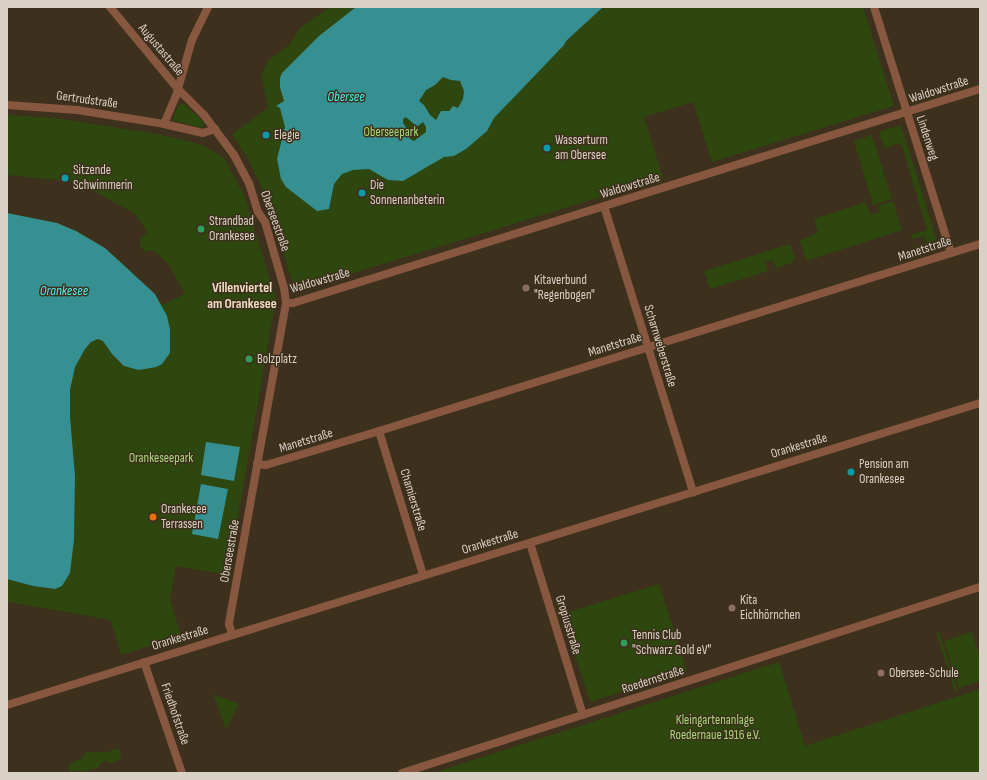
<!DOCTYPE html>
<html>
<head>
<meta charset="utf-8">
<style>
	body { margin:0 }
	#map { position:relative; width:987px; height:780px; overflow:hidden; background:#3d301c; font-family:"Sofia Sans Condensed",sans-serif }
	div>[style] { position:absolute }
	[style*='--x'] { left:calc(var(--x)*1px); top:calc(var(--y)*1px); width:calc(var(--w)*1px); rotate:calc(var(--a)*1deg) }
	.green>* { inset:0; background:#2d470f }
	.water>* { inset:0; background:#368f91 }
	.minor>* { height:8px; margin:-4px; padding:0 4px; transform-origin:4px; border-radius:4px; background:#885740 }
	.dots>* { width:11px; height:11px; translate:-50% -50%; box-sizing:border-box; border:2px solid #3d301c; border-radius:50% }
	span { translate:-50% -50%; white-space:nowrap; text-align:center; line-height:1.15; -webkit-text-stroke:3px #3d301c; paint-order:stroke }
	.street-label { font-size:13px; color:#dad1c6 }
	.park-label { font-size:13px; color:#a5d778 }
	.poi-label { font-size:13px; color:#dad1c6 }
	.left { translate:0 -50%; text-align:left }
	.water-label { font-size:14px; color:#46f0f4; font-style:italic }
	.neighbourhood-label { font-size:14px; color:#ecdbc3; font-weight:700 }
	.frame { position:absolute; inset:0; border:8px solid #dad1c6; pointer-events:none }
</style>
</head>
<body>
<div id="map">
	<div class="green">
		<i style="clip-path:polygon(330px 7px,863px 7px,894px 106px,712px 162px,693px 102px,644px 117px,663px 178px,295px 291px,267px 198px,247px 157px,232px 134px,268px 108px,261px 75px,268px 61px,289px 45px,300px 28px)"></i>
		<i style="clip-path:polygon(181px 104px,184px 104px,203px 121px,204px 125px,202px 128px,172px 120px,178px 106px)"></i>
		<i style="clip-path:polygon(7px 115px,56px 118px,158px 134px,203px 145px,224px 158px,244px 195px,276px 299px,228px 575px,176px 566px,170px 599px,181px 636px,121px 655px,111px 620px,10px 602px,7px 603px,7px 579px,47px 589px,62px 586px,70px 573px,74px 540px,75px 476px,70px 416px,70px 390px,75px 367px,85px 349px,91px 342px,98px 339px,103px 341px,118px 361px,170px 353px,170px 341px,7px 213px,57px 223px,76px 231px,105px 248px,155px 294px,162px 305px,185px 294px,169px 265px,155px 251px,145px 251px,140px 246px,140px 239px,148px 232px,134px 213px,77px 182px,7px 175px)"></i>
		<i style="clip-path:polygon(901px 125px,939px 247px,917px 254px,915px 247px,927px 243px,924px 236px,912px 239px,911px 235px,927px 230px,901px 143px,884px 148px,879px 132px)"></i>
		<i style="clip-path:polygon(872px 135px,892px 199px,873px 205px,854px 141px)"></i>
		<i style="clip-path:polygon(893px 201px,902px 230px,806px 261px,800px 240px,818px 233px,814px 219px,866px 202px,871px 215px,880px 212px,878px 206px)"></i>
		<i style="clip-path:polygon(790px 244px,795px 259px,791px 263px,776px 268px,773px 260px,765px 262px,768px 271px,710px 289px,704px 271px)"></i>
		<i style="clip-path:polygon(659px 584px,687px 671px,590px 702px,562px 614px)"></i>
		<i style="clip-path:polygon(939px 632px,958px 691px,955px 692px,936px 633px)"></i>
		<i style="clip-path:polygon(972px 632px,980px 657px,980px 681px,959px 688px,944px 641px)"></i>
		<i style="clip-path:polygon(779px 662px,805px 746px,980px 689px,980px 773px,433px 773px)"></i>
		<i style="clip-path:polygon(213px 694px,239px 704px,226px 729px,221px 715px)"></i>
		<i style="clip-path:polygon(119px 748px,122px 759px,109px 764px,107px 760px,100px 764px,98px 768px,82px 772px,76px 770px,72px 772px,69px 771px,69px 763px,81px 759px,86px 752px,104px 752px,105px 753px)"></i>
	</div>
	<div class="water">
		<i style="clip-path:polygon(evenodd,356px 7px,603px 7px,566px 41px,564px 45px,494px 118px,487px 131px,466px 149px,454px 156px,444px 157px,403px 181px,388px 180px,369px 169px,353px 170px,342px 174px,334px 184px,329px 209px,317px 211px,286px 187px,281px 179px,277px 159px,285px 127px,280px 108px,276px 106px,284px 101px,280px 87px,280px 78px,282px 73px,319px 36px,356px 7px,443px 77px,451px 80px,460px 81px,464px 91px,463px 99px,458px 108px,453px 106px,449px 111px,441px 111px,436px 120px,430px 115px,424px 105px,419px 101px,426px 90px,435px 85px,443px 77px,356px 7px,406px 117px,415px 125px,418px 126px,423px 122px,426px 127px,426px 132px,414px 141px,410px 139px,409px 132px,403px 123px,403px 119px,406px 117px)"></i>
		<i style="clip-path:polygon(7px 213px,57px 223px,76px 231px,105px 248px,155px 294px,167px 316px,170px 329px,170px 353px,162px 364px,156px 367px,139px 370px,124px 366px,112px 354px,103px 341px,98px 339px,91px 342px,85px 349px,75px 367px,70px 390px,70px 416px,75px 476px,74px 540px,70px 573px,62px 586px,55px 589px,33px 586px,7px 579px)"></i>
		<i style="clip-path:polygon(206px 442px,240px 447px,234px 481px,201px 475px)"></i>
		<i style="clip-path:polygon(201px 484px,228px 489px,218px 539px,192px 534px)"></i>
	</div>
	<div class="minor">
		<i style="--x:110;--y:7;--w:107;--a:50.3"></i>
		<i style="--x:178;--y:89;--w:37;--a:45"></i>
		<i style="--x:204;--y:115;--w:50;--a:53.1"></i>
		<i style="--x:234;--y:155;--w:32;--a:62"></i>
		<i style="--x:249;--y:183;--w:30;--a:73"></i>
		<i style="--x:258;--y:212;--w:12;--a:55"></i>
		<i style="--x:265;--y:222;--w:69;--a:73.9"></i>
		<i style="--x:284;--y:288;--w:15;--a:82"></i>
		<i style="--x:286;--y:303;--w:326;--a:100.1"></i>
		<i style="--x:229;--y:624;--w:10;--a:73"></i>
		<i style="--x:874;--y:7;--w:258;--a:72.6"></i>
		<i style="--x:7;--y:105;--w:70;--a:4.1"></i>
		<i style="--x:77;--y:110;--w:88;--a:9.1"></i>
		<i style="--x:164;--y:124;--w:40;--a:13"></i>
		<i style="--x:203;--y:133;--w:13;--a:-18"></i>
		<i style="--x:164;--y:124;--w:30;--a:-67"></i>
		<i style="--x:176;--y:96;--w:58;--a:-74.1"></i>
		<i style="--x:192;--y:40;--w:37;--a:-64"></i>
		<i style="--x:604;--y:206;--w:300;--a:72.7"></i>
		<i style="--x:286;--y:303;--w:7;--a:0"></i>
		<i style="--x:293;--y:303;--w:720;--a:-17.3"></i>
		<i style="--x:379;--y:431;--w:151;--a:73"></i>
		<i style="--x:257;--y:464;--w:9;--a:6"></i>
		<i style="--x:266;--y:465;--w:118;--a:-16.7"></i>
		<i style="--x:379;--y:431;--w:629;--a:-17.28"></i>
		<i style="--x:530;--y:543;--w:180;--a:72.9"></i>
		<i style="--x:144;--y:662;--w:117;--a:71.1"></i>
		<i style="--x:7;--y:705;--w:1019;--a:-17.24"></i>
		<i style="--x:402;--y:773;--w:607;--a:-17.84"></i>
	</div>
	<div class="dots">
		<i style="left:266px;top:135px;background:#0f9aa8"></i>
		<i style="left:547px;top:148px;background:#0f9aa8"></i>
		<i style="left:65px;top:178px;background:#0f9aa8"></i>
		<i style="left:362px;top:193px;background:#0f9aa8"></i>
		<i style="left:201px;top:229px;background:#2e9e5b"></i>
		<i style="left:526px;top:288px;background:#8d6e63"></i>
		<i style="left:249px;top:359px;background:#2e9e5b"></i>
		<i style="left:851px;top:472px;background:#0f9aa8"></i>
		<i style="left:153px;top:517px;background:#e8710a"></i>
		<i style="left:732px;top:608px;background:#8d6e63"></i>
		<i style="left:624px;top:643px;background:#2e9e5b"></i>
		<i style="left:881px;top:673px;background:#8d6e63"></i>
	</div>
	<div class="street-label">
		<span style="left:161px;top:50px;rotate:50deg">Augustastraße</span>
		<span style="left:939px;top:90px;rotate:-18deg">Waldowstraße</span>
		<span style="left:87px;top:100px;rotate:8deg">Gertrudstraße</span>
		<span style="left:927px;top:138px;rotate:72deg">Lindenweg</span>
		<span style="left:630px;top:186px;rotate:-17deg">Waldowstraße</span>
		<span style="left:275px;top:221px;rotate:70deg">Oberseestraße</span>
		<span style="left:925px;top:249px;rotate:-18deg">Manetstraße</span>
		<span style="left:320px;top:281px;rotate:-16deg">Waldowstraße</span>
		<span style="left:615px;top:345px;rotate:-17deg">Manetstraße</span>
		<span style="left:660px;top:346px;rotate:73deg">Scharnweberstraße</span>
		<span style="left:306px;top:441px;rotate:-17deg">Manetstraße</span>
		<span style="left:799px;top:446px;rotate:-17deg">Orankestraße</span>
		<span style="left:413px;top:500px;rotate:73deg">Chamierstraße</span>
		<span style="left:490px;top:542px;rotate:-17deg">Orankestraße</span>
		<span style="left:230px;top:551px;rotate:-80deg">Oberseestraße</span>
		<span style="left:568px;top:625px;rotate:73deg">Gropiusstraße</span>
		<span style="left:180px;top:638px;rotate:-17deg">Orankestraße</span>
		<span style="left:653px;top:680px;rotate:-18deg">Roedernstraße</span>
		<span style="left:175px;top:714px;rotate:71deg">Friedhofstraße</span>
	</div>
	<div class="park-label">
		<span style="left:391px;top:132px">Oberseepark</span>
		<span style="left:161px;top:458px">Orankeseepark</span>
		<span style="left:715px;top:728px">Kleingartenanlage<br>Roedernaue 1916 e.V.</span>
	</div>
	<div class="poi-label">
		<span class="left" style="left:274px;top:135px">Elegie</span>
		<span class="left" style="left:555px;top:148px">Wasserturm<br>am Obersee</span>
		<span class="left" style="left:73px;top:178px">Sitzende<br>Schwimmerin</span>
		<span class="left" style="left:370px;top:193px">Die<br>Sonnenanbeterin</span>
		<span class="left" style="left:209px;top:229px">Strandbad<br>Orankesee</span>
		<span class="left" style="left:534px;top:288px">Kitaverbund<br>"Regenbogen"</span>
		<span class="left" style="left:257px;top:359px">Bolzplatz</span>
		<span class="left" style="left:859px;top:472px">Pension am<br>Orankesee</span>
		<span class="left" style="left:161px;top:517px">Orankesee<br>Terrassen</span>
		<span class="left" style="left:740px;top:608px">Kita<br>Eichhörnchen</span>
		<span class="left" style="left:632px;top:643px">Tennis Club<br>"Schwarz Gold eV"</span>
		<span class="left" style="left:889px;top:673px">Obersee-Schule</span>
	</div>
	<div class="water-label">
		<span style="left:346px;top:97px">Obersee</span>
		<span style="left:64px;top:291px">Orankesee</span>
	</div>
	<div class="neighbourhood-label">
		<span style="left:242px;top:296px">Villenviertel<br>am Orankesee</span>
	</div>
	<div class="frame"></div>
</div>
</body>
</html>
